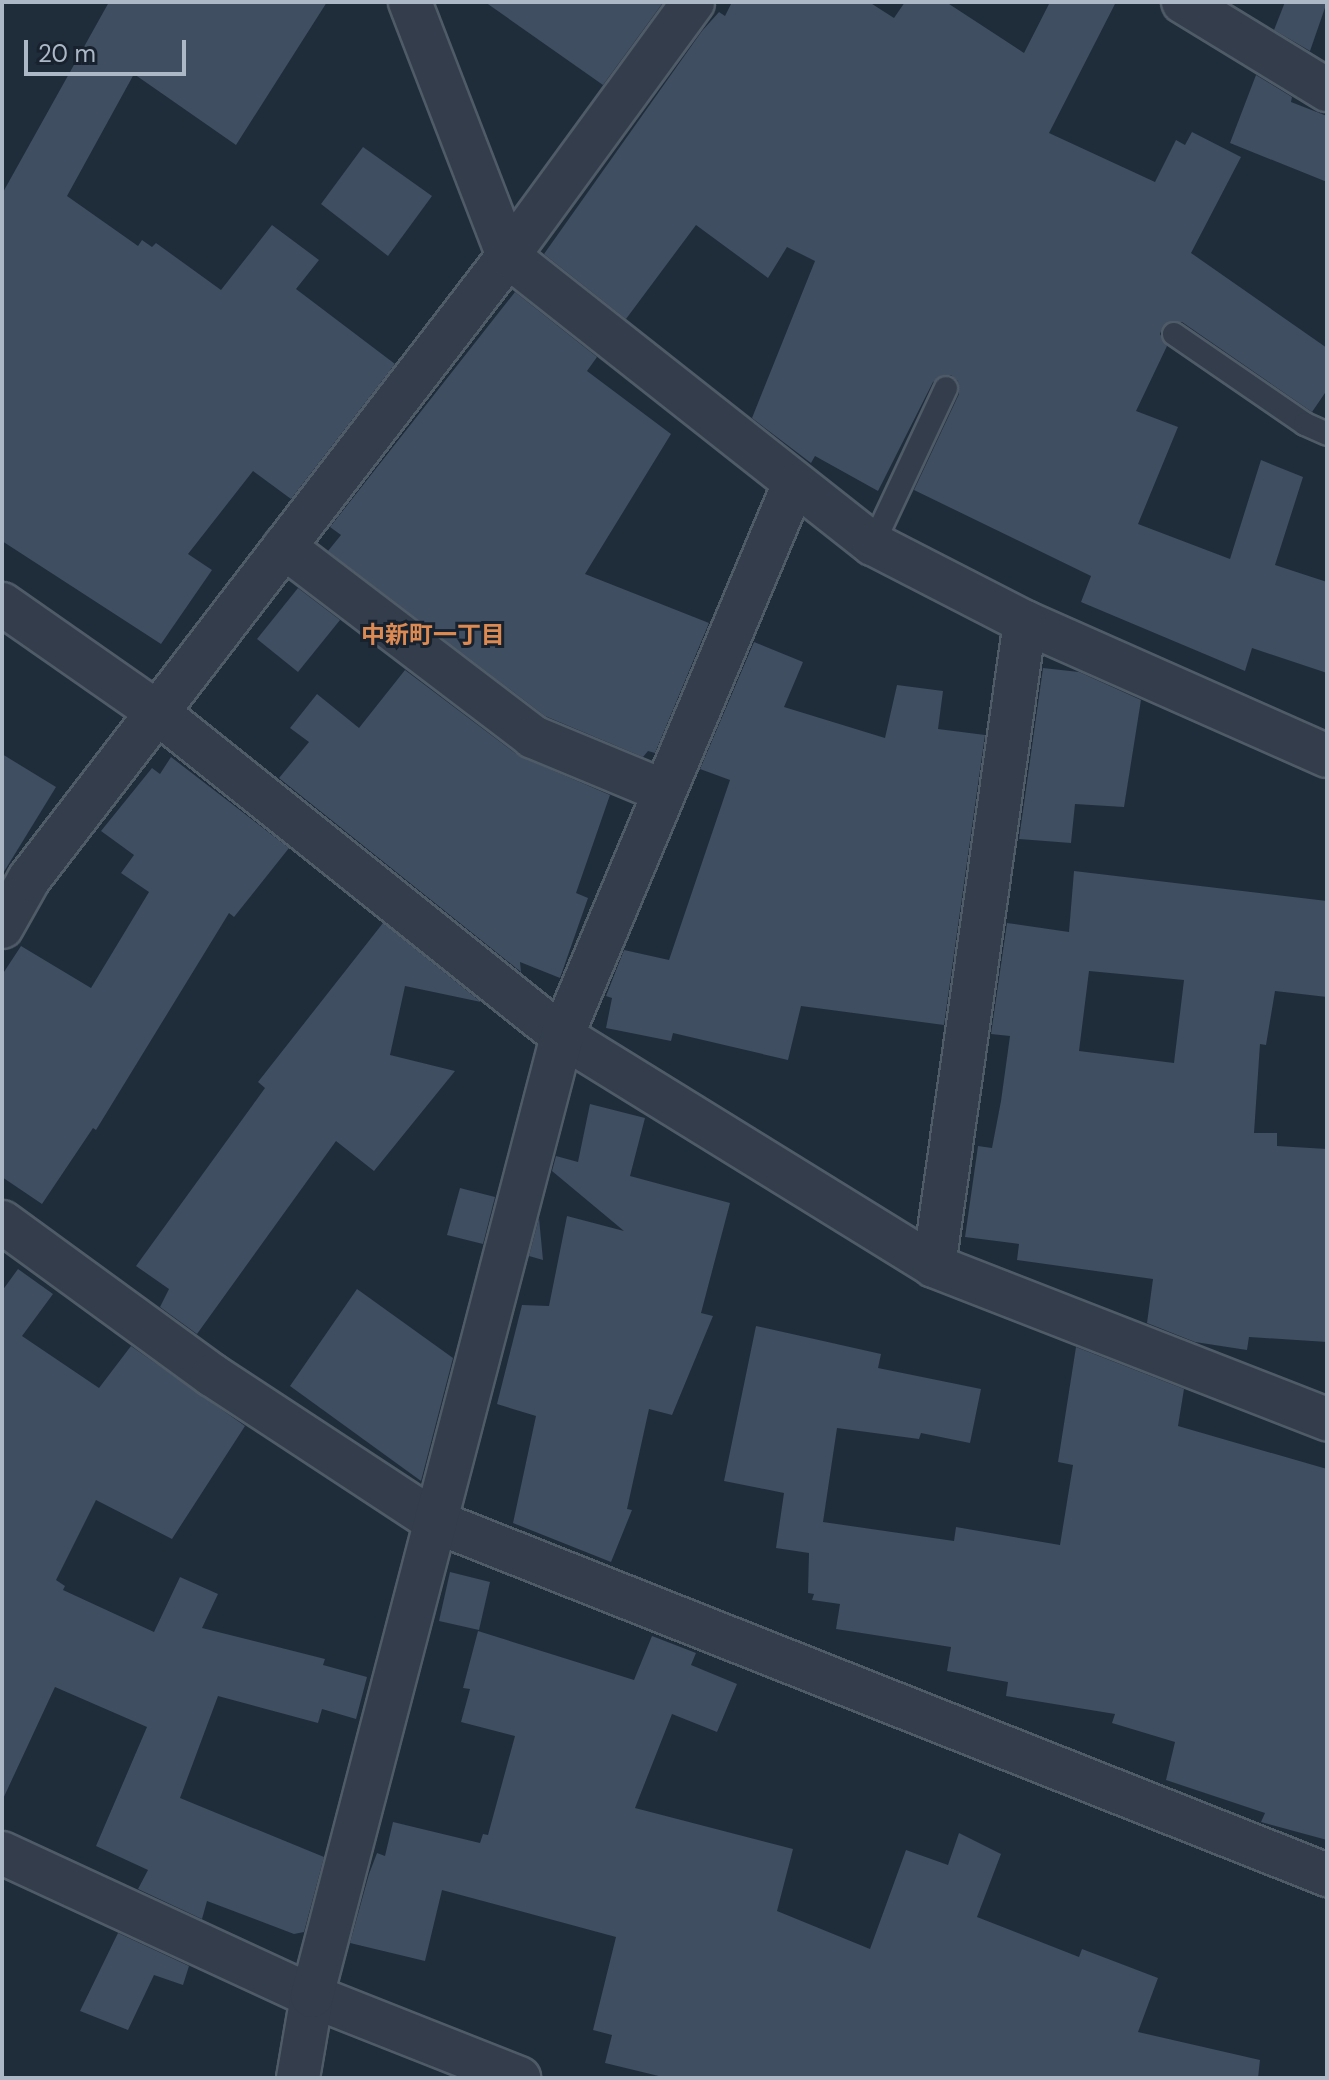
<!DOCTYPE html>
<html>
<head>
<meta charset="utf-8">
<style>
	body { margin:0 }
	#map { position:relative; width:1329px; height:2080px; overflow:hidden; background:#1f2c3a; font-family:"DM Sans","Noto Sans JP",sans-serif }
	div>[style] { position:absolute }
	[style*='--x'] { left:calc(var(--x)*1px); top:calc(var(--y)*1px); width:calc(var(--w)*1px); rotate:calc(var(--a)*1deg) }
	.building>* { inset:0; background:#3f4e60 }
	.roads { filter:drop-shadow(2px 0 #505b68) drop-shadow(-2px 0 #505b68) drop-shadow(0 2px #505b68) drop-shadow(0 -2px #505b68) }
	.lane>* { height:22px; margin:-11px; padding:0 11px; transform-origin:11px; border-radius:11px; background:#333d4b }
	.street>* { height:42px; margin:-21px; padding:0 21px; transform-origin:21px; border-radius:21px; background:#333d4b }
	span { translate:-50% -50%; white-space:nowrap; text-align:center; line-height:1.15; -webkit-text-stroke:6px #18222f; paint-order:stroke }
	.neighbourhood-label { font-size:24px; color:#dd8a52; font-weight:700 }
	.frame { position:absolute; inset:0; border:4px solid #adb8c7; pointer-events:none }
	.scale { position:absolute; left:24px; top:40px; width:162px; height:36px; box-sizing:border-box; border:4px solid #adb8c7; border-top:0; padding-left:10px; font-size:24px; line-height:28px; white-space:nowrap; color:#adb8c7; -webkit-text-stroke:6px #18222f; paint-order:stroke }
</style>
</head>
<body>
<div id="map">
	<div class="building">
		<i style="clip-path:polygon(109px 2px,327px 2px,236px 145px,134px 74px,67px 196px,138px 246px,142px 240px,152px 247px,156px 243px,221px 290px,272px 225px,319px 260px,296px 289px,395px 364px,291px 499px,253px 471px,188px 554px,212px 570px,161px 644px,2px 541px,2px 194px)"></i>
		<i style="clip-path:polygon(485px 2px,658px 2px,662px 4px,603px 85px)"></i>
		<i style="clip-path:polygon(732px 2px,869px 2px,894px 18px,905px 2px,946px 2px,1024px 53px,1050px 2px,1116px 2px,1049px 133px,1155px 182px,1176px 140px,1185px 145px,1192px 132px,1241px 157px,1191px 253px,1327px 348px,1327px 390px,1312px 412px,1182px 322px,1163px 326px,1160px 334px,1167px 346px,1136px 411px,1178px 427px,1138px 524px,1230px 559px,1261px 460px,1303px 477px,1275px 565px,1327px 582px,1327px 673px,1252px 648px,1245px 671px,1081px 602px,1091px 576px,914px 490px,959px 394px,958px 381px,951px 375px,933px 382px,878px 491px,815px 456px,811px 463px,752px 418px,815px 261px,787px 247px,768px 278px,696px 225px,626px 319px,544px 254px,702px 31px,719px 12px,725px 16px)"></i>
		<i style="clip-path:polygon(1285px 2px,1327px 2px,1310px 51px,1274px 30px)"></i>
		<i style="clip-path:polygon(1256px 75px,1292px 97px,1291px 102px,1327px 116px,1327px 182px,1230px 143px)"></i>
		<i style="clip-path:polygon(363px 147px,432px 196px,388px 256px,321px 204px)"></i>
		<i style="clip-path:polygon(515px 292px,597px 357px,587px 371px,671px 434px,585px 574px,709px 623px,655px 753px,648px 751px,643px 757px,545px 716px,328px 551px,341px 535px,330px 527px)"></i>
		<i style="clip-path:polygon(298px 588px,340px 620px,298px 672px,257px 639px)"></i>
		<i style="clip-path:polygon(754px 642px,803px 662px,784px 707px,885px 738px,897px 685px,943px 691px,938px 729px,985px 735px,944px 1025px,801px 1006px,788px 1060px,673px 1033px,671px 1041px,606px 1028px,612px 998px,606px 996px,624px 950px,669px 960px,730px 780px,700px 769px)"></i>
		<i style="clip-path:polygon(1043px 668px,1079px 672px,1141px 700px,1124px 807px,1075px 804px,1071px 843px,1019px 839px)"></i>
		<i style="clip-path:polygon(405px 670px,519px 756px,610px 795px,576px 893px,588px 898px,560px 978px,520px 962px,521px 972px,279px 778px,309px 742px,290px 728px,317px 694px,359px 728px)"></i>
		<i style="clip-path:polygon(2px 754px,56px 787px,2px 875px)"></i>
		<i style="clip-path:polygon(171px 757px,289px 848px,234px 917px,229px 913px,96px 1130px,93px 1128px,42px 1204px,2px 1177px,2px 975px,21px 946px,91px 988px,149px 892px,121px 873px,134px 855px,101px 831px,152px 768px,160px 774px)"></i>
		<i style="clip-path:polygon(evenodd,1074px 871px,1327px 901px,1327px 997px,1275px 991px,1266px 1045px,1260px 1044px,1254px 1133px,1277px 1133px,1277px 1146px,1327px 1149px,1327px 1342px,1249px 1337px,1247px 1350px,1195px 1342px,1147px 1323px,1153px 1279px,1017px 1260px,1019px 1244px,965px 1237px,978px 1146px,992px 1148px,1001px 1101px,1010px 1036px,991px 1034px,1007px 923px,1069px 932px,1074px 871px,1089px 971px,1184px 980px,1174px 1063px,1079px 1051px,1089px 971px)"></i>
		<i style="clip-path:polygon(383px 923px,481px 1002px,405px 986px,390px 1055px,455px 1071px,374px 1171px,336px 1141px,197px 1334px,160px 1307px,169px 1289px,136px 1266px,265px 1088px,258px 1082px)"></i>
		<i style="clip-path:polygon(590px 1104px,645px 1118px,630px 1176px,730px 1203px,701px 1313px,713px 1316px,672px 1415px,649px 1409px,627px 1509px,632px 1510px,611px 1562px,513px 1523px,536px 1416px,497px 1404px,522px 1305px,549px 1306px,567px 1216px,624px 1231px,552px 1171px,556px 1156px,578px 1162px)"></i>
		<i style="clip-path:polygon(460px 1188px,495px 1197px,483px 1244px,447px 1235px)"></i>
		<i style="clip-path:polygon(539px 1218px,543px 1260px,529px 1256px)"></i>
		<i style="clip-path:polygon(18px 1269px,53px 1294px,22px 1336px,99px 1388px,131px 1346px,245px 1426px,172px 1539px,96px 1500px,56px 1580px,65px 1586px,63px 1590px,154px 1632px,180px 1577px,218px 1594px,202px 1628px,325px 1659px,323px 1665px,367px 1677px,356px 1719px,322px 1709px,318px 1723px,218px 1696px,180px 1798px,324px 1857px,304px 1932px,294px 1934px,207px 1901px,202px 1919px,138px 1889px,148px 1870px,96px 1846px,147px 1727px,55px 1687px,2px 1801px,2px 1291px)"></i>
		<i style="clip-path:polygon(357px 1289px,453px 1358px,421px 1481px,290px 1386px)"></i>
		<i style="clip-path:polygon(756px 1326px,881px 1354px,878px 1368px,981px 1389px,970px 1443px,921px 1433px,919px 1439px,837px 1428px,823px 1522px,954px 1541px,956px 1527px,1060px 1545px,1073px 1465px,1058px 1462px,1076px 1347px,1184px 1389px,1178px 1426px,1327px 1469px,1327px 1840px,1261px 1822px,1265px 1813px,1166px 1780px,1175px 1742px,1112px 1723px,1115px 1714px,1006px 1696px,1008px 1682px,947px 1671px,951px 1647px,836px 1629px,840px 1604px,812px 1600px,814px 1594px,808px 1593px,809px 1553px,776px 1548px,784px 1493px,724px 1481px)"></i>
		<i style="clip-path:polygon(450px 1572px,490px 1582px,479px 1630px,439px 1621px)"></i>
		<i style="clip-path:polygon(478px 1631px,634px 1680px,652px 1636px,696px 1653px,691px 1665px,737px 1684px,717px 1732px,672px 1714px,635px 1808px,793px 1849px,777px 1911px,870px 1949px,906px 1850px,948px 1865px,959px 1833px,1001px 1854px,977px 1917px,1079px 1957px,1082px 1949px,1158px 1978px,1138px 2032px,1260px 2060px,1258px 2078px,667px 2078px,605px 2063px,612px 2035px,593px 2030px,616px 1937px,442px 1890px,425px 1961px,350px 1943px,369px 1874px,377px 1853px,385px 1856px,393px 1822px,480px 1843px,483px 1834px,488px 1835px,515px 1736px,461px 1722px,470px 1689px,463px 1688px)"></i>
		<i style="clip-path:polygon(118px 1933px,189px 1966px,183px 1985px,154px 1975px,128px 2030px,80px 2011px)"></i>
	</div>
	<div class="roads">
		<div class="lane">
			<i style="--x:1174;--y:334;--w:159;--a:34.5"></i>
			<i style="--x:1305;--y:424;--w:24;--a:24"></i>
			<i style="--x:873;--y:544;--w:172;--a:-64.9"></i>
		</div>
		<div class="street">
			<i style="--x:410;--y:2;--w:272;--a:68.9"></i>
			<i style="--x:508;--y:256;--w:465;--a:38.3"></i>
			<i style="--x:873;--y:544;--w:171;--a:27.2"></i>
			<i style="--x:1025;--y:622;--w:330;--a:23.9"></i>
			<i style="--x:1183;--y:2;--w:169;--a:31.4"></i>
			<i style="--x:284;--y:547;--w:313;--a:37.3"></i>
			<i style="--x:533;--y:737;--w:139;--a:22.5"></i>
			<i style="--x:2;--y:604;--w:189;--a:34.9"></i>
			<i style="--x:157;--y:712;--w:519;--a:38.66"></i>
			<i style="--x:562;--y:1036;--w:437;--a:31.7"></i>
			<i style="--x:934;--y:1266;--w:422;--a:21.3"></i>
			<i style="--x:2;--y:927;--w:55;--a:-60.6"></i>
			<i style="--x:29;--y:879;--w:786;--a:-52.44"></i>
			<i style="--x:508;--y:256;--w:314;--a:-53.9"></i>
			<i style="--x:2;--y:1222;--w:260;--a:36.1"></i>
			<i style="--x:212;--y:1375;--w:266;--a:33.3"></i>
			<i style="--x:434;--y:1521;--w:961;--a:21.62"></i>
			<i style="--x:934;--y:1266;--w:650;--a:-81.96"></i>
			<i style="--x:2;--y:1853;--w:341;--a:24.8"></i>
			<i style="--x:312;--y:1996;--w:223;--a:21.6"></i>
			<i style="--x:298;--y:2078;--w:83;--a:-80.3"></i>
			<i style="--x:312;--y:1996;--w:992;--a:-75.4"></i>
			<i style="--x:562;--y:1036;--w:597;--a:-67.22"></i>
		</div>
	</div>
	<div class="neighbourhood-label">
		<span style="left:433px;top:635px">中新町一丁目</span>
	</div>
	<div class="frame"></div>
	<div class="scale">20 m</div>
</div>
</body>
</html>
